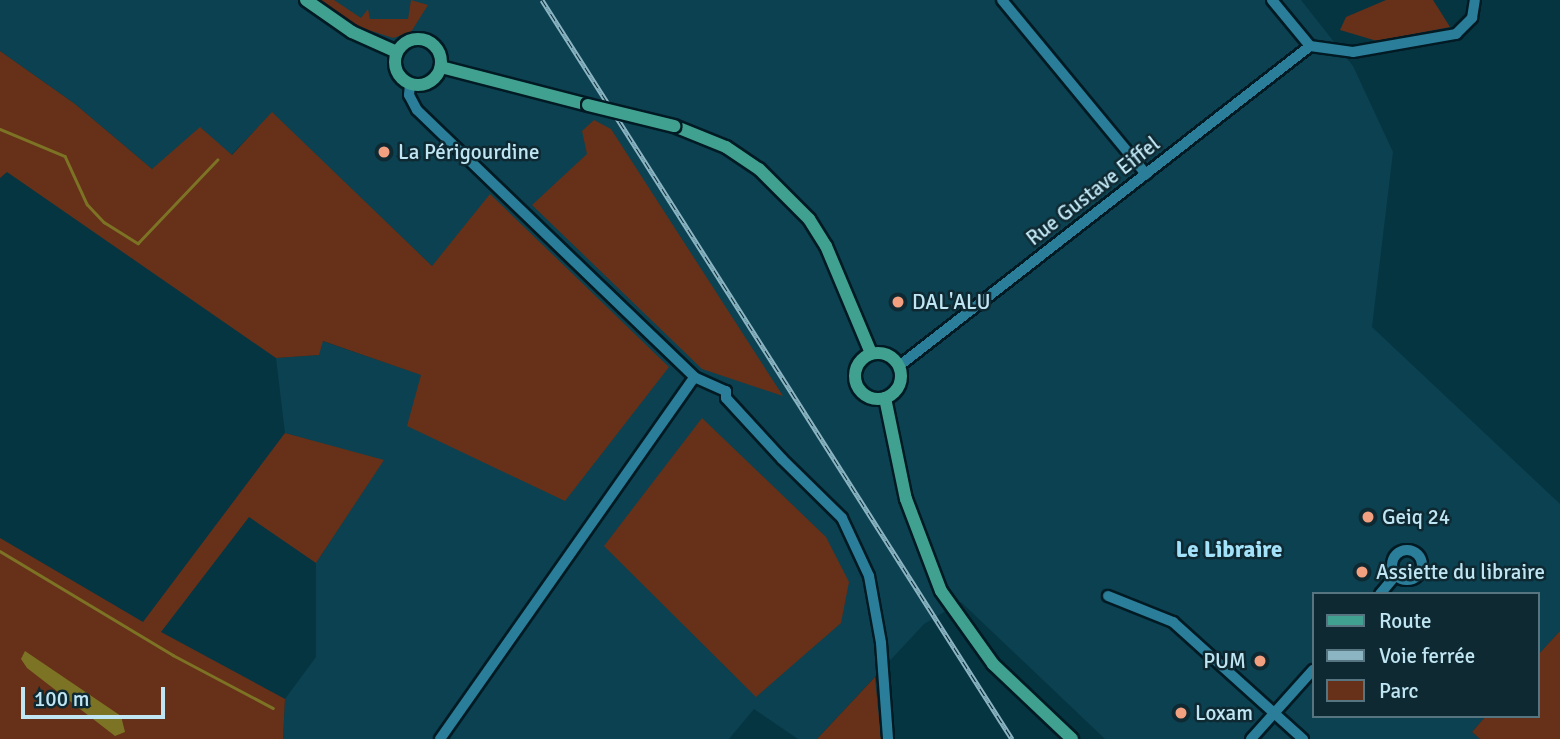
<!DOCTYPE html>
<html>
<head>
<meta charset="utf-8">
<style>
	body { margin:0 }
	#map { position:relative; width:1560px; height:739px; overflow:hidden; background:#063542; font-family:Signika,sans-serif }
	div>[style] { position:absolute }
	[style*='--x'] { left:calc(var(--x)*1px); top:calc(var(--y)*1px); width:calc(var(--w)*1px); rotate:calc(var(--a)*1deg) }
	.built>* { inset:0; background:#0b4150 }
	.green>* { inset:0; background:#673018 }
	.water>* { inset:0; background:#7c7325 }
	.stream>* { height:2.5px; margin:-1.25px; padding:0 1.25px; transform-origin:1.25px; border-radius:1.25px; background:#7c7325 }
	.roads { filter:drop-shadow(2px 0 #021a23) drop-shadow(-2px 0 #021a23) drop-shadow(0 2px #021a23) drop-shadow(0 -2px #021a23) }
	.minor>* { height:10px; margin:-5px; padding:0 5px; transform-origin:5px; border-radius:5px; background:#2a7e99 }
	.minor>.ring { margin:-5px; padding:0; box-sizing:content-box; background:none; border:10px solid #2a7e99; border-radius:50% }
	.major>* { height:12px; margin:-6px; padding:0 6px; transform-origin:6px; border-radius:6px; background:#40a191 }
	.major>.ring { margin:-6px; padding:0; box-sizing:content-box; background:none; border:12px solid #40a191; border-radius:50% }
	.rail>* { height:5px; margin-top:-2.5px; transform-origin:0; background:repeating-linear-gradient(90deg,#0f2932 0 8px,#8cb5c3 0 16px); box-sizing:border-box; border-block:2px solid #8cb5c3 }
	.bridges { filter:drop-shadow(2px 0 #021a23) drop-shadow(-2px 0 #021a23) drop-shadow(0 2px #021a23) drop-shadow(0 -2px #021a23) }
	.major-bridge>* { height:12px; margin:-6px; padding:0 6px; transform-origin:6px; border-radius:6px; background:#40a191 }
	.dots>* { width:19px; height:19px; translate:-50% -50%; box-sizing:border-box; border:4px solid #0f2932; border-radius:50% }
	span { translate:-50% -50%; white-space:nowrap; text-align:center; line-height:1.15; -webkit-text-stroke:5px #0f2932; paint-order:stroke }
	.poi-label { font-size:21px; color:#c0e6f4 }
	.left { translate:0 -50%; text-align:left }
	.right { translate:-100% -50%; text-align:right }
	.street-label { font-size:21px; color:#c0e6f4 }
	.neighbourhood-label { font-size:23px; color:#a3e2f9; font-weight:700 }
	.legend { position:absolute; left:1312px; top:592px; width:228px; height:126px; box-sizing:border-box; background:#0f2932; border:2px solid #567580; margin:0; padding:9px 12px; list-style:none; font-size:21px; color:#c0e6f4 }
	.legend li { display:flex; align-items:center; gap:14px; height:35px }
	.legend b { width:35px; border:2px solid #567580 }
	.scale { position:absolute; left:21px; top:687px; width:144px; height:32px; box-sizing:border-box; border:4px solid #c0e6f4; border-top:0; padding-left:9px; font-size:21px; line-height:24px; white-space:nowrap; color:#c0e6f4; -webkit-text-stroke:5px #0f2932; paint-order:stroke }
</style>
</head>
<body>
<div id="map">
	<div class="built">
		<i style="clip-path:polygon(0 0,1301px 0,1353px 66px,1393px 152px,1372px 327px,1560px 504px,1560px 631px,1537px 656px,1537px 594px,1313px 594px,1313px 716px,1486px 716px,1472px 732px,1480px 739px,1105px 739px,961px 602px,924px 624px,817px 739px,798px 739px,754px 709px,729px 739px,283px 739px,285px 699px,316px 657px,316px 563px,383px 461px,285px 433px,276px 358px,318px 355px,322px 341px,422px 375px,491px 195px,432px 266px,272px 113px,231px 155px,152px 169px,75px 104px,0 51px)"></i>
	</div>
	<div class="green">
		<i style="clip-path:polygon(320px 0,334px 0,361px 18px,368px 9px,370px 19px,408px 19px,411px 0,428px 5px,411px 32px,393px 38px,359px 27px)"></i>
		<i style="clip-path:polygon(1386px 0,1433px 0,1450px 27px,1377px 41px,1340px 30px,1346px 17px)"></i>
		<i style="clip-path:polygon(0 51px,75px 104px,152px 169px,200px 127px,232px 155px,272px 112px,432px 266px,490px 194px,669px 367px,565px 501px,407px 426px,421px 375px,323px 341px,319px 355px,276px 358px,7px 172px,0 178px)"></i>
		<i style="clip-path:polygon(594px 120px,611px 129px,783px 396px,702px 369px,532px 205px,587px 154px,582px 131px)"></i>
		<i style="clip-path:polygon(702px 418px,826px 537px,849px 582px,841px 623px,756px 697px,604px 546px)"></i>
		<i style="clip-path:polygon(285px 433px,384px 460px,316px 563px,249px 517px,161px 632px,285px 699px,283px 739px,0 739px,0 538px,143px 622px)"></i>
		<i style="clip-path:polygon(1560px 631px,1560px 739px,1480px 739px,1472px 732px,1486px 716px,1537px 716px,1537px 656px)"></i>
		<i style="clip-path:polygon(875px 677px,881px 739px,817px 739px)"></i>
	</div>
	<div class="water">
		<i style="clip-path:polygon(25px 651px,121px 716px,125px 732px,115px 736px,27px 668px,21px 659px)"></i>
	</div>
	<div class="stream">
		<i style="--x:0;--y:129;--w:70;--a:22.6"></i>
		<i style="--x:65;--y:156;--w:53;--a:65.4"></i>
		<i style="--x:87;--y:204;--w:25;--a:47"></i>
		<i style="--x:104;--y:222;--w:40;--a:32"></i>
		<i style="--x:138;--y:243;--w:115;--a:-46.4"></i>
		<i style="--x:0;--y:551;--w:202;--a:31"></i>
		<i style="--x:173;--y:655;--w:113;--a:27.9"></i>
	</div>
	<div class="roads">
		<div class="minor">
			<i style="--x:1002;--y:0;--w:226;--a:50.4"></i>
			<i style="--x:1272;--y:0;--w:60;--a:50.4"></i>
			<i style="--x:1310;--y:46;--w:43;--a:7.9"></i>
			<i style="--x:1353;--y:52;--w:105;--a:-9.9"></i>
			<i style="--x:1456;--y:34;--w:23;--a:-45"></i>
			<i style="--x:1472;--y:18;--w:18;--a:-81"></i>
			<i style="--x:410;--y:84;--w:11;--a:95"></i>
			<i style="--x:409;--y:95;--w:17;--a:62"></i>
			<i style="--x:417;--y:110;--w:385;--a:43.9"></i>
			<i style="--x:694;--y:377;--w:35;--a:24"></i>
			<i style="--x:726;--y:391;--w:7;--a:90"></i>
			<i style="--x:726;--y:398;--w:83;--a:47.4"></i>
			<i style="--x:782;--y:459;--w:84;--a:44.5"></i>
			<i style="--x:842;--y:518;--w:64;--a:65"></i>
			<i style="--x:869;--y:576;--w:68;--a:79.8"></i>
			<i style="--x:881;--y:643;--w:96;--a:85.8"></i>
			<i style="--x:899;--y:366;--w:521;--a:-37.9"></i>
			<i class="ring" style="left:1392px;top:550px;width:20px;height:20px"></i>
			<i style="--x:1380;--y:594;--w:25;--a:-50"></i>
			<i style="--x:1108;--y:596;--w:70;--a:21.8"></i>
			<i style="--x:1173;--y:622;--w:175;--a:42"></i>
			<i style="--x:440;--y:739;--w:442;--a:-54.9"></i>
			<i style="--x:1251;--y:739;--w:93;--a:-48.1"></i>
		</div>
		<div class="major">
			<i style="--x:306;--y:0;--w:56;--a:34.8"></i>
			<i style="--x:352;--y:32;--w:49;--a:24"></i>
			<i class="ring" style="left:395px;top:39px;width:34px;height:34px"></i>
			<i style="--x:441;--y:67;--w:152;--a:14.5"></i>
			<i style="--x:674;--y:126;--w:56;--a:22"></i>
			<i style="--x:726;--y:147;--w:40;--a:34"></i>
			<i style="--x:759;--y:169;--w:71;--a:45"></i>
			<i style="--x:809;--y:219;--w:32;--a:58"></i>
			<i style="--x:826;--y:246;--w:116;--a:67.2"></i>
			<i class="ring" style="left:855px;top:353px;width:34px;height:34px"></i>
			<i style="--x:885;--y:398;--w:103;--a:78.3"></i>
			<i style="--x:906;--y:499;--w:98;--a:69.2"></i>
			<i style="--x:941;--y:591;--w:90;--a:54.5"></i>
			<i style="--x:993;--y:664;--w:109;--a:43.5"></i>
		</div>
	</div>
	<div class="rail">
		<i style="--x:542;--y:0;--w:876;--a:57.54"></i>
	</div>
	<div class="bridges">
		<div class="major-bridge">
			<i style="--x:588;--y:105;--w:89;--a:13.7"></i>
		</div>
	</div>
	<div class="dots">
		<i style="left:384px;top:152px;background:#f2a07f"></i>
		<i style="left:898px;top:302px;background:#f2a07f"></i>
		<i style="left:1368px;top:517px;background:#f2a07f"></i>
		<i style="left:1362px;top:572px;background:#f2a07f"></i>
		<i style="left:1260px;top:661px;background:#f2a07f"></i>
		<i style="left:1181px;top:713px;background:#f2a07f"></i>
	</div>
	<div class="poi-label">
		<span class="left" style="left:398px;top:152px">La Périgourdine</span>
		<span class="left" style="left:912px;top:302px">DAL'ALU</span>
		<span class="left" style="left:1382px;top:517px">Geiq 24</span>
		<span class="left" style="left:1376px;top:572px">Assiette du libraire</span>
		<span class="right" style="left:1246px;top:661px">PUM</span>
		<span class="left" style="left:1195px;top:713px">Loxam</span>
	</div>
	<div class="street-label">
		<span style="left:1093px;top:191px;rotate:-38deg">Rue Gustave Eiffel</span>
	</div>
	<div class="neighbourhood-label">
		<span style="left:1229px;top:550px">Le Libraire</span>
	</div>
	<ul class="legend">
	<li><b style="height:9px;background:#40a191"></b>Route</li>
	<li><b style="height:9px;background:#8cb5c3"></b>Voie ferrée</li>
	<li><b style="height:19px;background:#673018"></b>Parc</li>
	</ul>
	<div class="scale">100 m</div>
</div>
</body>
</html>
